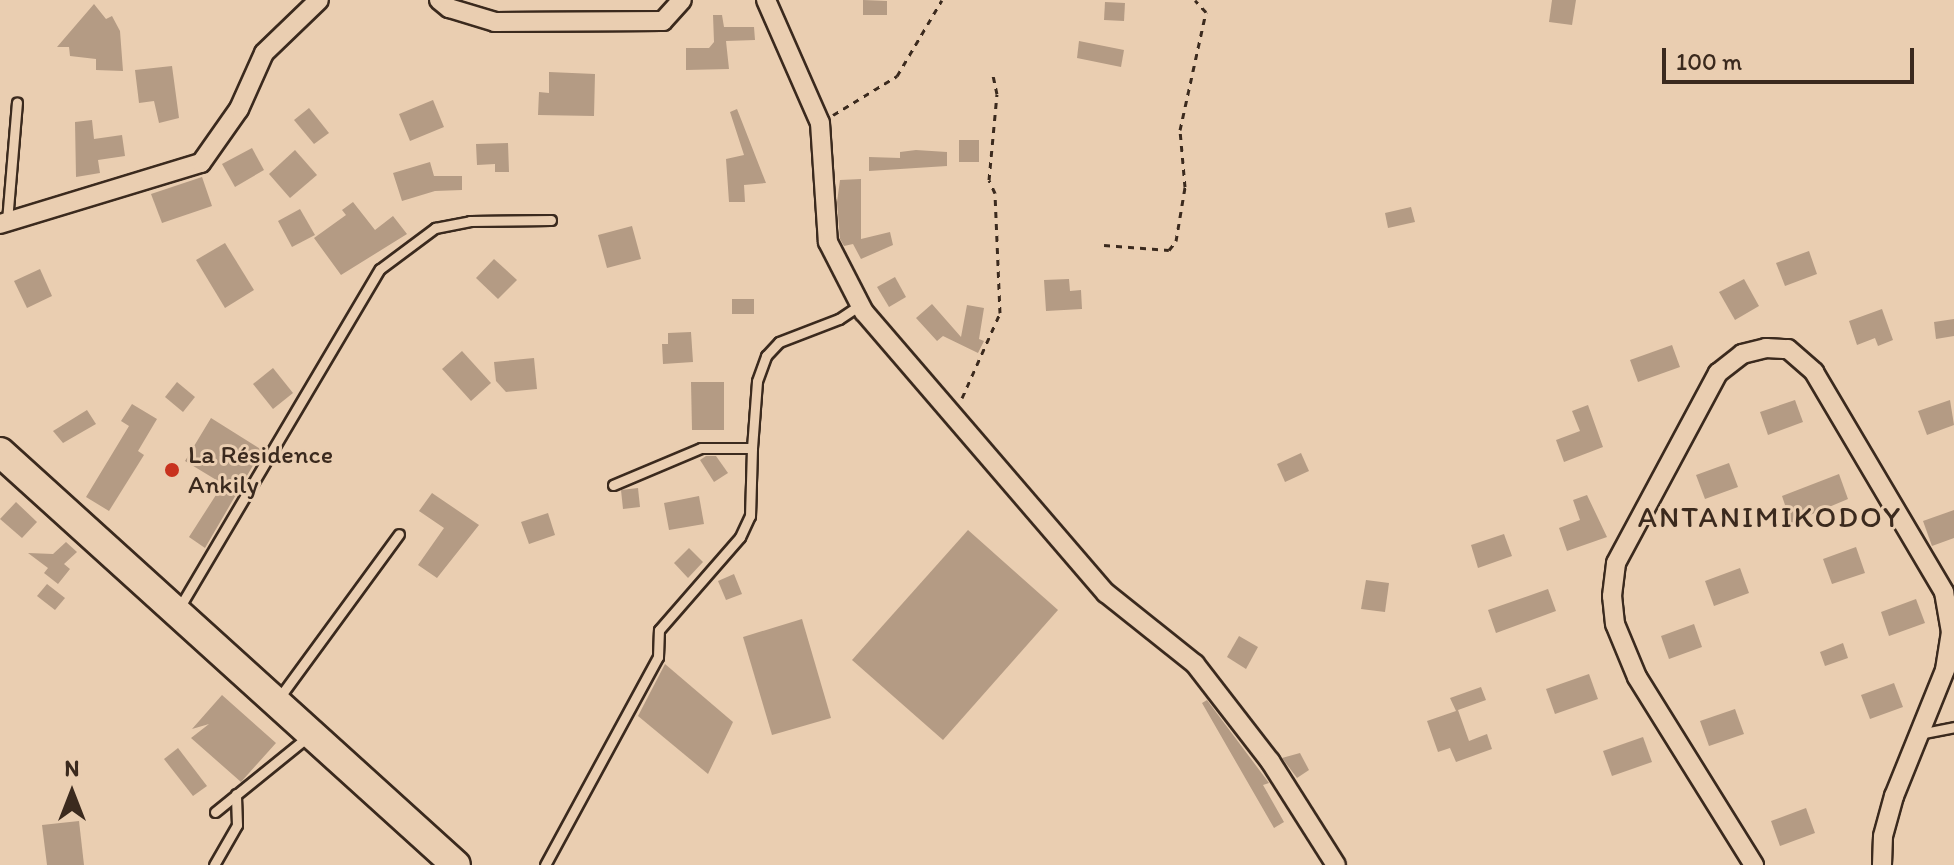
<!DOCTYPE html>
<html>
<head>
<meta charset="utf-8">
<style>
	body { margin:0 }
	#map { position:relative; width:1954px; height:865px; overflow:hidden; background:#eaceb1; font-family:Itim,sans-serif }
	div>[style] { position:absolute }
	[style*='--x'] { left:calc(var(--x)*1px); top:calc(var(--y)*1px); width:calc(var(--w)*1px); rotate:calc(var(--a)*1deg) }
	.building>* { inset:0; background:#b49b84 }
	.path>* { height:3px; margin-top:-1.5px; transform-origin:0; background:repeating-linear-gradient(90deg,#3b2a1e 0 6px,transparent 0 12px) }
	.roads { filter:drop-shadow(2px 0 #3b2a1e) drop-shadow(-2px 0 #3b2a1e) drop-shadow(0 2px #3b2a1e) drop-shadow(0 -2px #3b2a1e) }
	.service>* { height:9px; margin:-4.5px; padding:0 4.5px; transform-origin:4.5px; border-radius:4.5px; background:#eaceb1 }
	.minor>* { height:18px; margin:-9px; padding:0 9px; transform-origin:9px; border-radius:9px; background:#eaceb1 }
	.primary>* { height:28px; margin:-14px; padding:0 14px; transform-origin:14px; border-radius:14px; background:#eaceb1 }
	.dots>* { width:22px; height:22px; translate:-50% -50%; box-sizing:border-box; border:4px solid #eaceb1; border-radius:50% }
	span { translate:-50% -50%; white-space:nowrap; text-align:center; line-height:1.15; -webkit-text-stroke:6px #eaceb1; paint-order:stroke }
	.poi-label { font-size:26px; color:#3b2a1e }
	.left { translate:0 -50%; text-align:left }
	.quarter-label { font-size:30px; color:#3b2a1e; letter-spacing:2px }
	.north { position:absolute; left:32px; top:753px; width:80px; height:80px; -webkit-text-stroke:6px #eaceb1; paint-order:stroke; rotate:0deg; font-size:22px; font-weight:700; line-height:32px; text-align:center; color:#3b2a1e }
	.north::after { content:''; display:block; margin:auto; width:28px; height:36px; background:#3b2a1e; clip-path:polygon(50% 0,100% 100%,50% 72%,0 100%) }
	.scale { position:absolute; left:1662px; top:48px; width:252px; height:36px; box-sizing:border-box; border:4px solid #3b2a1e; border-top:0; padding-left:10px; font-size:24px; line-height:28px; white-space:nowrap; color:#3b2a1e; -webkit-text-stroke:6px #eaceb1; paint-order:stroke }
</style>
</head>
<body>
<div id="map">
	<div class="building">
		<i style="clip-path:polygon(863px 0,887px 1px,887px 15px,863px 15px)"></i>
		<i style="clip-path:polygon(1552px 0,1576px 0,1572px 25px,1549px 22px)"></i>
		<i style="clip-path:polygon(1105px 2px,1125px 3px,1124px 21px,1104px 20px)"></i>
		<i style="clip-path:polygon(94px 4px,106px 19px,112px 16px,120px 31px,123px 71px,96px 70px,96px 59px,70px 56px,69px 47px,57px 47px)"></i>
		<i style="clip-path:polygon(713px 15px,722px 15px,724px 27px,754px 27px,755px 40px,726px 41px,729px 69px,686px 70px,686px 48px,709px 48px,714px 42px)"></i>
		<i style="clip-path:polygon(1079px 41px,1124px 50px,1121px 67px,1077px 58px)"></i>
		<i style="clip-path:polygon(172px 66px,179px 118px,159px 123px,154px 101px,139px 103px,135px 70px)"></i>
		<i style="clip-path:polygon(549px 72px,595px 74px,594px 116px,538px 115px,539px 92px,549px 93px)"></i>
		<i style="clip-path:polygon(433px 100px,444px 127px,410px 141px,399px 114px)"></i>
		<i style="clip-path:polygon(309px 108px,329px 133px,314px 144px,294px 120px)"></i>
		<i style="clip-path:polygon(737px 109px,766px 183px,744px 185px,745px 202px,729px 202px,726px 159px,744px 155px,730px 112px)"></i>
		<i style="clip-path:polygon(92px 120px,94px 139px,122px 135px,125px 156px,98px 160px,100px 173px,76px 177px,75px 122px)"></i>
		<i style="clip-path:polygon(959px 140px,979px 140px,979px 162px,959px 162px)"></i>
		<i style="clip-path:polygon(508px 143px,509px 172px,495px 172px,495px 164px,477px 165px,476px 144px)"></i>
		<i style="clip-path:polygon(252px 148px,264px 170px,235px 187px,222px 164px)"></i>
		<i style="clip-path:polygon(295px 150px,317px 175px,290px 198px,269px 174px)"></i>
		<i style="clip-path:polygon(916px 150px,947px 152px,947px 166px,869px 171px,869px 157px,900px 158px,900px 152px)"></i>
		<i style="clip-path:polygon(430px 162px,434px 176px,462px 176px,462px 190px,435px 191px,402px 201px,393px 173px)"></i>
		<i style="clip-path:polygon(202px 177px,212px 206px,162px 223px,151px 194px)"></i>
		<i style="clip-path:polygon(861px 179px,861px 239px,890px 232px,893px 245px,861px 259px,853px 244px,844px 246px,840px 239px,837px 202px,840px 180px)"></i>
		<i style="clip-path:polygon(353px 202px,375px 230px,393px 216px,407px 234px,341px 275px,314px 238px,346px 215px,342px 210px)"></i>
		<i style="clip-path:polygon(1411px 207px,1415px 222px,1388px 228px,1385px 213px)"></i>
		<i style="clip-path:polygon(300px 209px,315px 235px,292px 247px,278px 221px)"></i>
		<i style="clip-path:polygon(632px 226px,641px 259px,607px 268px,598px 235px)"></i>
		<i style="clip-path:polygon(225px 243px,254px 290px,225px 308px,196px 260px)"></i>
		<i style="clip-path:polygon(1809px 251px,1817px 274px,1785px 286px,1776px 263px)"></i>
		<i style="clip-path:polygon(494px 259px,517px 280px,498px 299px,476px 278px)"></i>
		<i style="clip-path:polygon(40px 269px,52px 296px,27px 308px,14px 281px)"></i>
		<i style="clip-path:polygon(895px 277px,906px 297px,889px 307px,877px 287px)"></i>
		<i style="clip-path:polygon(1069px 279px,1070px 291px,1081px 290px,1082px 309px,1046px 311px,1044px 280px)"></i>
		<i style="clip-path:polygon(1744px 279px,1759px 306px,1735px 320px,1719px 292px)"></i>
		<i style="clip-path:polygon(732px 299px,754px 299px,754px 314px,732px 314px)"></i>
		<i style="clip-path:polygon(932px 304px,961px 337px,967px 305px,984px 308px,979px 339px,984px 341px,978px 353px,943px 336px,937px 341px,916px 318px)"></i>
		<i style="clip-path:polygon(1882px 309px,1893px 340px,1878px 346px,1875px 338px,1857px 345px,1849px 321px)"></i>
		<i style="clip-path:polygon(1954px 319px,1954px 336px,1936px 339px,1934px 322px)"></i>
		<i style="clip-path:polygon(691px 332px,693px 362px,663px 364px,662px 344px,668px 344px,668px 333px)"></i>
		<i style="clip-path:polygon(1672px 345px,1680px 367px,1638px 382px,1630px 360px)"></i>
		<i style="clip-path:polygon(462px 351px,491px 383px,471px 401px,442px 369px)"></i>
		<i style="clip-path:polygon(534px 358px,537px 389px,506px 392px,496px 381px,494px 362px)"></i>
		<i style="clip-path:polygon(273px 368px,293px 393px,273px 409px,253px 384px)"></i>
		<i style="clip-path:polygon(177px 382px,195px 397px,183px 412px,165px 397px)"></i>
		<i style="clip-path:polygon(691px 382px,724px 382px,724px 430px,692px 430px)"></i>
		<i style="clip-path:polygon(1795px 400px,1803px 422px,1768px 435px,1760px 412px)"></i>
		<i style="clip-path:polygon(1950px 400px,1954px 425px,1927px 435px,1918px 411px)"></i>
		<i style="clip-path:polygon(132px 404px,157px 419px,138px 451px,144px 455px,109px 511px,86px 497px,129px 426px,121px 421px)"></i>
		<i style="clip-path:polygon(1588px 405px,1603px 447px,1564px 462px,1556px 440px,1580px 431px,1572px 411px)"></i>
		<i style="clip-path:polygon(87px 410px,96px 424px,63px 443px,53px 431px)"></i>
		<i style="clip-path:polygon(211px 418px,262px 450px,205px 548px,189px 537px,223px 484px,185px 461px)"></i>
		<i style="clip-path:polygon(1301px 453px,1309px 471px,1285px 482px,1277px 464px)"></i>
		<i style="clip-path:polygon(706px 456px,716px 456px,728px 473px,714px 482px,700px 460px)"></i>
		<i style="clip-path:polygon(1729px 463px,1738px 487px,1705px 499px,1696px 475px)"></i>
		<i style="clip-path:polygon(1839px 474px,1848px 499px,1791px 523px,1782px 496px)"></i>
		<i style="clip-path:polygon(638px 488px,640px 507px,623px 509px,621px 490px)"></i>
		<i style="clip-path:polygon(432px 493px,479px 525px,437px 578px,418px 565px,444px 528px,419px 511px)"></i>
		<i style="clip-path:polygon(1587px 495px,1607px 537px,1567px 551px,1559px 528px,1580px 520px,1573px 500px)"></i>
		<i style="clip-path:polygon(699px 496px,704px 524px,669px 530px,664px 503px)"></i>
		<i style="clip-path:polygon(16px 502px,37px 522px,22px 538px,0 519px)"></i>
		<i style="clip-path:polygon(1954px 510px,1954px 538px,1932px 546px,1923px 521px)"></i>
		<i style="clip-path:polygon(548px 513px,555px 535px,529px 544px,521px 522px)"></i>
		<i style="clip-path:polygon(968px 530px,1058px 610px,943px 740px,852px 660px)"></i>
		<i style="clip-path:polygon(1504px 534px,1512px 556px,1478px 568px,1471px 545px)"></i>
		<i style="clip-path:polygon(66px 542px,77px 552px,64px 564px,70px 569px,58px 584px,44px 573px,48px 568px,28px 553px,53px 554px)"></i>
		<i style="clip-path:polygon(1856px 547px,1865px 573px,1832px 584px,1823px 559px)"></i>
		<i style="clip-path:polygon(689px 548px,703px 562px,688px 578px,674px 563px)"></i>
		<i style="clip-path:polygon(1740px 568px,1749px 593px,1714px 606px,1705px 581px)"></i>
		<i style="clip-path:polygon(734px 574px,742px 594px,726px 600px,718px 581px)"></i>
		<i style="clip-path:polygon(1366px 580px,1389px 583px,1385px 612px,1361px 609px)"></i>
		<i style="clip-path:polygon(47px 584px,65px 598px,55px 610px,37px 596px)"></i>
		<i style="clip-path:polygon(1548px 589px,1556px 611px,1496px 633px,1488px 610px)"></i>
		<i style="clip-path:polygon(1916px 599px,1925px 623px,1889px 636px,1881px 612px)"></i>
		<i style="clip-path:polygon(802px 619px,831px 718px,772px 735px,743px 637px)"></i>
		<i style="clip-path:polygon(1694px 624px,1702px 647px,1669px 659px,1661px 636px)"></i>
		<i style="clip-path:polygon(1239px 636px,1258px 647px,1246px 669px,1227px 657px)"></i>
		<i style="clip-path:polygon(1843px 643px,1848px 658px,1825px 666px,1820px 652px)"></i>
		<i style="clip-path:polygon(665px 664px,733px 722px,708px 774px,638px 716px)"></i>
		<i style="clip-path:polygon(1589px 674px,1598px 699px,1555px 714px,1546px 689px)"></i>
		<i style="clip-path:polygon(1894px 683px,1903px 707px,1870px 719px,1861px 695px)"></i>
		<i style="clip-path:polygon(1481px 687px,1486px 700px,1458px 710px,1469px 741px,1487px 734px,1492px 749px,1456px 762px,1450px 748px,1438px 752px,1427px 721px,1456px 711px,1450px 698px)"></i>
		<i style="clip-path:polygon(222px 695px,276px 743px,241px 782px,191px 738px,209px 724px,192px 729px)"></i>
		<i style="clip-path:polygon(1207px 700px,1269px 783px,1263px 785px,1284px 822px,1274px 828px,1202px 703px)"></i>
		<i style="clip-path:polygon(1735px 709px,1744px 734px,1709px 746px,1700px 721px)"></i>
		<i style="clip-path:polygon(1643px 737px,1652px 762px,1612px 776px,1603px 751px)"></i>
		<i style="clip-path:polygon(178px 748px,207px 786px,193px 796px,164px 759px)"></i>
		<i style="clip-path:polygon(1300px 753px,1309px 770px,1297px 778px,1282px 758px)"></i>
		<i style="clip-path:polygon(1806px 808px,1815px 833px,1780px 846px,1771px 821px)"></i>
		<i style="clip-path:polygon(79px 821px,84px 865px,47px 865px,42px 825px)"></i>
	</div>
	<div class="path">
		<i style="--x:833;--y:115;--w:75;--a:-31.4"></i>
		<i style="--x:897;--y:76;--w:88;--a:-59.4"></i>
		<i style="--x:1104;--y:245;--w:65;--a:4.4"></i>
		<i style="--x:1169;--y:250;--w:11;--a:-52"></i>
		<i style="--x:1176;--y:241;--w:55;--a:-80.5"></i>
		<i style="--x:1185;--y:187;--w:57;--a:-95"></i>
		<i style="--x:1180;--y:130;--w:121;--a:-77.6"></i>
		<i style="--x:1206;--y:12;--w:16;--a:-133"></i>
		<i style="--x:962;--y:398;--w:93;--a:-65.9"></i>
		<i style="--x:1000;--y:313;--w:120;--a:-92.4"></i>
		<i style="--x:995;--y:193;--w:14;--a:-115"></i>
		<i style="--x:989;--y:180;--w:86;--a:-84.7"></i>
		<i style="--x:997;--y:94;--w:19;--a:-102"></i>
	</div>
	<div class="roads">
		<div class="service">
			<i style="--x:7;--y:221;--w:119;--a:-85.2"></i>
			<i style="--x:613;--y:485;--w:95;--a:-22.8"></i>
			<i style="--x:701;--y:448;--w:51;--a:0"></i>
			<i style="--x:752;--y:448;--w:67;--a:-85.7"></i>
			<i style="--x:757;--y:381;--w:27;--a:-70"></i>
			<i style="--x:766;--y:356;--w:19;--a:-47"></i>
			<i style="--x:779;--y:342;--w:64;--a:-21"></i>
			<i style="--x:839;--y:319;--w:27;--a:-34"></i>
			<i style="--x:178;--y:610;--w:396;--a:-59.4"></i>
			<i style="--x:380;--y:269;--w:69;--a:-36.7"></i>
			<i style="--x:435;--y:228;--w:36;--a:-11"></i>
			<i style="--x:470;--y:221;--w:81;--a:-0.7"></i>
			<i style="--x:279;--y:698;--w:203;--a:-53.8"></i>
			<i style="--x:1919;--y:734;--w:36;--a:-11"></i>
			<i style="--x:215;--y:812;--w:121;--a:-39"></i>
			<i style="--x:214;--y:865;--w:46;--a:-60.1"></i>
			<i style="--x:237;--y:825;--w:31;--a:-92"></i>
			<i style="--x:545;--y:865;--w:237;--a:-61.5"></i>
			<i style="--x:658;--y:657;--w:27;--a:-88"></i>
			<i style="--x:659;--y:630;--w:123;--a:-48.9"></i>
			<i style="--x:740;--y:537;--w:23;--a:-65"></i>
			<i style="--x:750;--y:516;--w:68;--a:-88.3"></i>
		</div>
		<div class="minor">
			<i style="--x:439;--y:0;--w:13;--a:39"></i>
			<i style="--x:449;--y:8;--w:48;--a:16.9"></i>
			<i style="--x:495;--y:22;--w:168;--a:-0.3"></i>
			<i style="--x:663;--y:21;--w:28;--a:-48"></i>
			<i style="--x:766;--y:0;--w:134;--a:66.3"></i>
			<i style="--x:820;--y:123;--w:119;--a:86.2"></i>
			<i style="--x:828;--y:242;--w:79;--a:62.8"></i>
			<i style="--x:864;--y:312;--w:371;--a:49.3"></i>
			<i style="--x:1106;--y:593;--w:114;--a:38.6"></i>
			<i style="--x:1195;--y:664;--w:123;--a:52.3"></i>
			<i style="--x:1270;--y:761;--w:123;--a:57.6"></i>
			<i style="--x:0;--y:224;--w:210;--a:-16.9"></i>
			<i style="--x:201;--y:163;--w:66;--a:-54.9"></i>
			<i style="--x:239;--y:109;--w:61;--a:-65.9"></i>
			<i style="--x:264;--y:53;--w:76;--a:-43.9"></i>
			<i style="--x:1754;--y:865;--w:221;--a:-121.9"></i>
			<i style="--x:1637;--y:677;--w:57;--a:-112.5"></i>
			<i style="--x:1615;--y:624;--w:28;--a:-96"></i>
			<i style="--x:1612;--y:596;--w:33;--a:-83"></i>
			<i style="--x:1616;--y:563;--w:216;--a:-61.8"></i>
			<i style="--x:1718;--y:373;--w:31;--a:-38"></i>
			<i style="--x:1742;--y:354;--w:25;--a:-14"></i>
			<i style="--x:1766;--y:348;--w:22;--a:3"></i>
			<i style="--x:1788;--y:349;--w:35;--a:41"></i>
			<i style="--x:1814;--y:372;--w:256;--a:59.4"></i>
			<i style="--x:1944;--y:592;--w:41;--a:80.1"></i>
			<i style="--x:1951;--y:632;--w:38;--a:99"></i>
			<i style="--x:1945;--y:670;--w:136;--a:112"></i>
			<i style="--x:1894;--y:796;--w:41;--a:105.4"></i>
			<i style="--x:1883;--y:836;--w:29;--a:92"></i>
		</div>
		<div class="primary">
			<i style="--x:0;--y:452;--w:615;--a:42.17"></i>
		</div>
	</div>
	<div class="dots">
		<i style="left:172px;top:470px;background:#c8321e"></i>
	</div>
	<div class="poi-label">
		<span class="left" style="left:188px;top:470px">La Résidence<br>Ankily</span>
	</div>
	<div class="quarter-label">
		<span style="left:1770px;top:517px">ANTANIMIKODOY</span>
	</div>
	<div class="north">N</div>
	<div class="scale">100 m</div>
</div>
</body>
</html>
